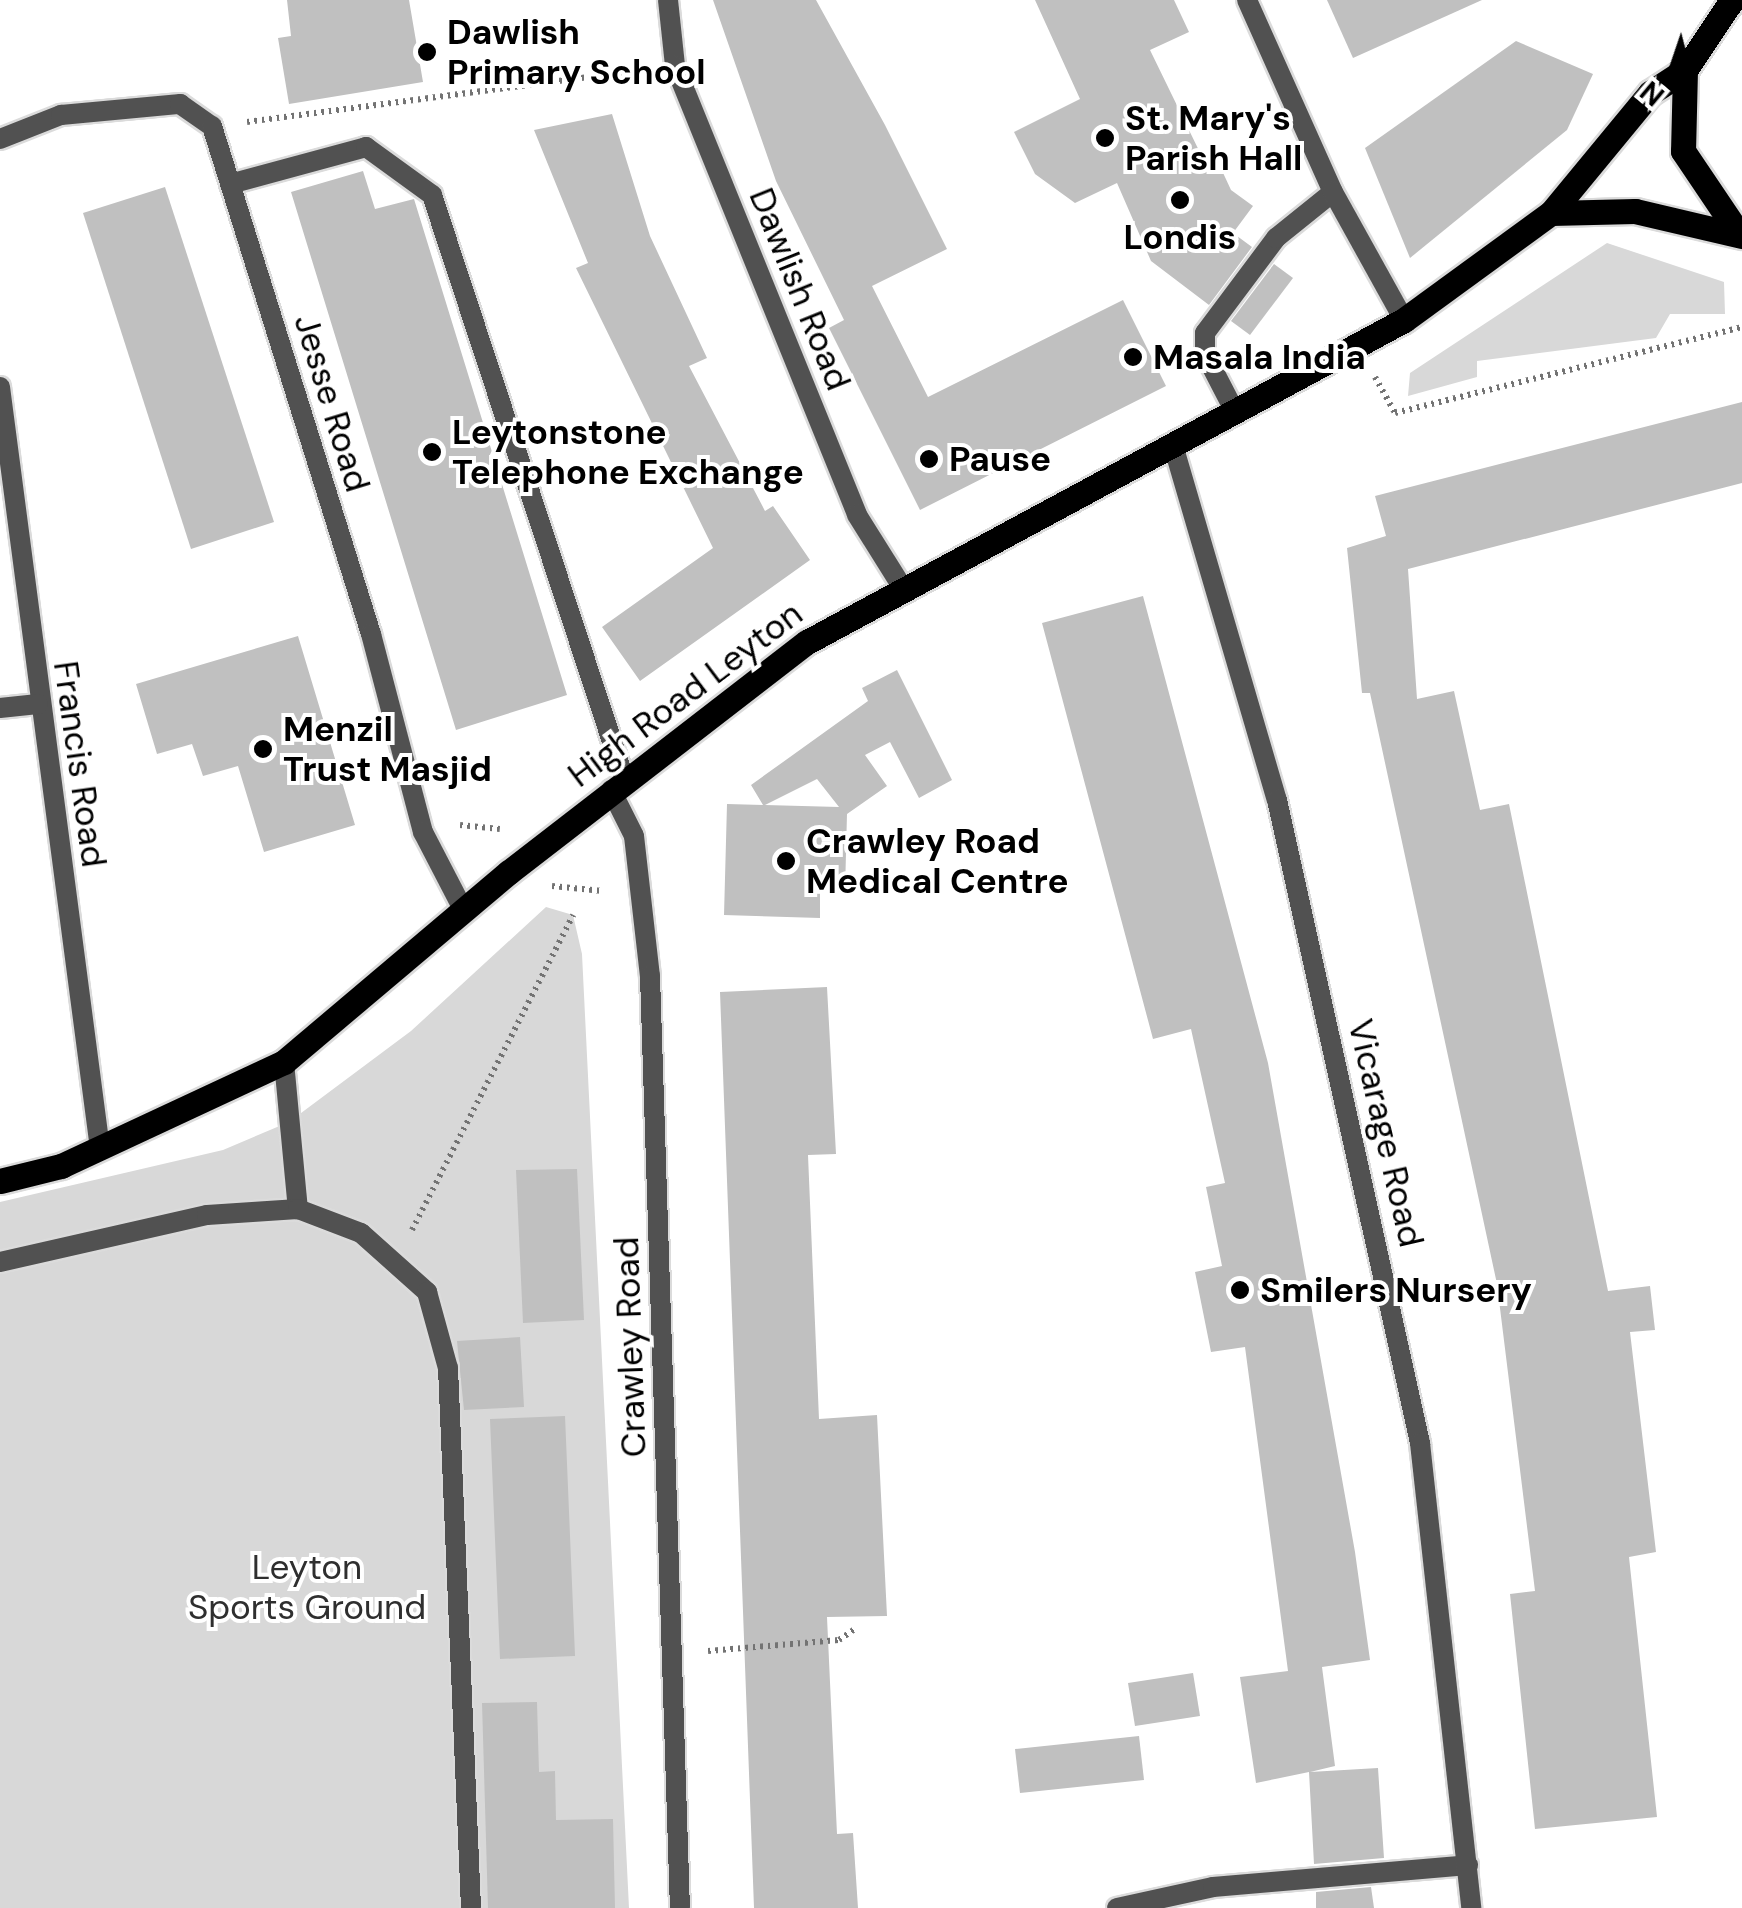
<!DOCTYPE html>
<html>
<head>
<meta charset="utf-8">
<style>
	body { margin:0 }
	#map { position:relative; width:1742px; height:1908px; overflow:hidden; background:#fff; font-family:"DM Sans",sans-serif }
	div>[style] { position:absolute }
	[style*='--x'] { left:calc(var(--x)*1px); top:calc(var(--y)*1px); width:calc(var(--w)*1px); rotate:calc(var(--a)*1deg) }
	.green>* { inset:0; background:#d8d8d8 }
	.building>* { inset:0; background:#c0c0c0 }
	.path>* { height:6px; margin-top:-3px; transform-origin:0; background:repeating-linear-gradient(90deg,#737373 0 2.5px,transparent 0 7.5px) }
	.roads { filter:drop-shadow(2px 0 #dbdbdb) drop-shadow(-2px 0 #dbdbdb) drop-shadow(0 2px #dbdbdb) drop-shadow(0 -2px #dbdbdb) }
	.service>* { height:20px; margin:-10px; padding:0 10px; transform-origin:10px; border-radius:10px; background:#515151 }
	.minor>* { height:20px; margin:-10px; padding:0 10px; transform-origin:10px; border-radius:10px; background:#515151 }
	.primary>* { height:25px; margin:-12.5px; padding:0 12.5px; transform-origin:12.5px; border-radius:12.5px; background:#000 }
	.dots>* { width:28px; height:28px; translate:-50% -50%; box-sizing:border-box; border:5px solid #fff; border-radius:50% }
	span { translate:-50% -50%; white-space:nowrap; text-align:center; line-height:1.15; -webkit-text-stroke:8px #fff; paint-order:stroke }
	.poi-label { font-size:35px; color:#000; font-weight:700 }
	.left { translate:0 -50%; text-align:left }
	.street-label { font-size:35px; color:#000 }
	.park-label { font-size:35px; color:#2f2f2f }
	.north { position:absolute; left:1622px; top:20px; width:100px; height:100px; -webkit-text-stroke:8px #fff; paint-order:stroke; rotate:220deg; font-size:28px; font-weight:700; line-height:40px; text-align:center; color:#000 }
	.north::after { content:''; display:block; margin:auto; width:35px; height:45px; background:#000; clip-path:polygon(50% 0,100% 100%,50% 72%,0 100%) }
</style>
</head>
<body>
<div id="map">
	<div class="green">
		<i style="clip-path:polygon(1607px 243px,1724px 282px,1725px 314px,1670px 314px,1656px 338px,1477px 361px,1477px 377px,1408px 396px,1410px 373px)"></i>
		<i style="clip-path:polygon(546px 907px,573px 915px,582px 954px,629px 1908px,0 1908px,0 1202px,223px 1150px,289px 1122px,411px 1031px)"></i>
	</div>
	<div class="building">
		<i style="clip-path:polygon(287px 0,409px 0,423px 82px,289px 104px,278px 38px,291px 36px)"></i>
		<i style="clip-path:polygon(713px 0,816px 0,885px 125px,947px 249px,872px 286px,928px 397px,1123px 300px,1166px 386px,920px 510px,829px 328px,844px 320px,776px 181px)"></i>
		<i style="clip-path:polygon(1035px 0,1174px 0,1189px 32px,1150px 50px,1207px 167px,1218px 162px,1231px 190px,1253px 206px,1233px 233px,1252px 247px,1209px 305px,1151px 261px,1117px 183px,1075px 203px,1035px 174px,1014px 132px,1080px 99px)"></i>
		<i style="clip-path:polygon(1327px 0,1482px 0,1353px 58px)"></i>
		<i style="clip-path:polygon(1516px 41px,1593px 74px,1567px 130px,1410px 258px,1365px 148px)"></i>
		<i style="clip-path:polygon(612px 114px,650px 236px,707px 358px,689px 366px,765px 511px,773px 506px,810px 560px,640px 681px,602px 627px,713px 548px,576px 268px,588px 263px,534px 130px)"></i>
		<i style="clip-path:polygon(363px 171px,375px 209px,414px 199px,567px 695px,456px 730px,291px 192px)"></i>
		<i style="clip-path:polygon(165px 187px,274px 522px,191px 549px,83px 213px)"></i>
		<i style="clip-path:polygon(1274px 264px,1293px 278px,1250px 335px,1231px 321px)"></i>
		<i style="clip-path:polygon(1742px 402px,1742px 483px,1408px 569px,1417px 699px,1454px 691px,1480px 810px,1509px 804px,1608px 1291px,1650px 1286px,1655px 1330px,1630px 1332px,1656px 1552px,1629px 1557px,1657px 1817px,1535px 1829px,1510px 1594px,1535px 1591px,1497px 1284px,1370px 693px,1362px 693px,1347px 548px,1386px 536px,1375px 496px)"></i>
		<i style="clip-path:polygon(1143px 596px,1268px 1063px,1355px 1552px,1370px 1660px,1322px 1667px,1335px 1766px,1310px 1772px,1378px 1768px,1384px 1858px,1314px 1864px,1309px 1772px,1256px 1783px,1240px 1677px,1288px 1671px,1245px 1347px,1211px 1352px,1195px 1272px,1222px 1266px,1206px 1187px,1225px 1183px,1191px 1029px,1153px 1039px,1042px 623px)"></i>
		<i style="clip-path:polygon(298px 636px,355px 825px,264px 852px,238px 766px,203px 776px,192px 744px,157px 754px,136px 684px)"></i>
		<i style="clip-path:polygon(evenodd,897px 670px,952px 780px,919px 798px,890px 742px,865px 755px,887px 786px,847px 814px,845px 892px,820px 892px,820px 918px,724px 915px,727px 804px,763px 805px,751px 785px,868px 701px,862px 688px,897px 670px,817px 779px,839px 807px,765px 805px,817px 779px)"></i>
		<i style="clip-path:polygon(827px 987px,836px 1154px,808px 1155px,819px 1419px,877px 1415px,887px 1616px,827px 1617px,837px 1834px,853px 1833px,858px 1908px,754px 1908px,720px 992px)"></i>
		<i style="clip-path:polygon(577px 1169px,584px 1320px,523px 1323px,516px 1170px)"></i>
		<i style="clip-path:polygon(520px 1337px,524px 1407px,464px 1410px,457px 1341px)"></i>
		<i style="clip-path:polygon(565px 1416px,575px 1656px,500px 1659px,490px 1419px)"></i>
		<i style="clip-path:polygon(1193px 1673px,1200px 1716px,1135px 1726px,1128px 1683px)"></i>
		<i style="clip-path:polygon(537px 1702px,539px 1772px,555px 1771px,556px 1820px,613px 1819px,615px 1908px,488px 1908px,482px 1703px)"></i>
		<i style="clip-path:polygon(1139px 1736px,1144px 1780px,1020px 1793px,1015px 1749px)"></i>
		<i style="clip-path:polygon(1371px 1887px,1374px 1908px,1316px 1908px,1316px 1892px)"></i>
	</div>
	<div class="path">
		<i style="--x:247;--y:122;--w:398;--a:-7.5"></i>
		<i style="--x:1375;--y:377;--w:41;--a:60.9"></i>
		<i style="--x:1395;--y:413;--w:357;--a:-13.9"></i>
		<i style="--x:460;--y:825;--w:40;--a:5.7"></i>
		<i style="--x:552;--y:886;--w:51;--a:5.6"></i>
		<i style="--x:412;--y:1230;--w:354;--a:-62.9"></i>
		<i style="--x:708;--y:1651;--w:131;--a:-4.8"></i>
		<i style="--x:839;--y:1640;--w:19;--a:-35"></i>
	</div>
	<div class="roads">
		<div class="service">
			<i style="--x:230;--y:184;--w:141;--a:-15.2"></i>
			<i style="--x:366;--y:147;--w:82;--a:36"></i>
			<i style="--x:432;--y:195;--w:617;--a:71.77"></i>
			<i style="--x:1235;--y:412;--w:65;--a:-117.3"></i>
			<i style="--x:1205;--y:354;--w:21;--a:-90"></i>
			<i style="--x:1205;--y:333;--w:119;--a:-53.2"></i>
			<i style="--x:1276;--y:238;--w:73;--a:-38.9"></i>
			<i style="--x:284;--y:1062;--w:148;--a:84.6"></i>
			<i style="--x:0;--y:1262;--w:212;--a:-12.8"></i>
			<i style="--x:207;--y:1215;--w:91;--a:-3.8"></i>
			<i style="--x:298;--y:1209;--w:67;--a:20.9"></i>
			<i style="--x:361;--y:1233;--w:89;--a:41.8"></i>
			<i style="--x:427;--y:1292;--w:79;--a:74.6"></i>
			<i style="--x:448;--y:1368;--w:540;--a:87.56"></i>
			<i style="--x:1117;--y:1908;--w:98;--a:-12.3"></i>
			<i style="--x:1213;--y:1887;--w:256;--a:-4.9"></i>
		</div>
		<div class="minor">
			<i style="--x:668;--y:0;--w:66;--a:83.9"></i>
			<i style="--x:675;--y:66;--w:484;--a:67.9"></i>
			<i style="--x:857;--y:515;--w:89;--a:57.9"></i>
			<i style="--x:1247;--y:0;--w:210;--a:65.9"></i>
			<i style="--x:1333;--y:192;--w:146;--a:61"></i>
			<i style="--x:0;--y:139;--w:66;--a:-21.5"></i>
			<i style="--x:61;--y:115;--w:120;--a:-5.3"></i>
			<i style="--x:180;--y:104;--w:39;--a:35"></i>
			<i style="--x:212;--y:126;--w:532;--a:72.62"></i>
			<i style="--x:371;--y:634;--w:205;--a:75.3"></i>
			<i style="--x:423;--y:832;--w:89;--a:62.6"></i>
			<i style="--x:0;--y:387;--w:769;--a:82.52"></i>
			<i style="--x:1173;--y:445;--w:370;--a:73.7"></i>
			<i style="--x:1277;--y:800;--w:659;--a:77.46"></i>
			<i style="--x:1420;--y:1443;--w:468;--a:83.7"></i>
			<i style="--x:0;--y:708;--w:38;--a:-6"></i>
			<i style="--x:611;--y:790;--w:51;--a:63.4"></i>
			<i style="--x:634;--y:836;--w:141;--a:83.5"></i>
			<i style="--x:650;--y:976;--w:932;--a:88.16"></i>
		</div>
		<div class="primary">
			<i style="--x:1685;--y:70;--w:81;--a:91.4"></i>
			<i style="--x:1683;--y:151;--w:100;--a:56"></i>
			<i style="--x:1551;--y:213;--w:84;--a:-1.4"></i>
			<i style="--x:1635;--y:211;--w:110;--a:13.2"></i>
			<i style="--x:0;--y:1181;--w:63;--a:-13.8"></i>
			<i style="--x:61;--y:1166;--w:246;--a:-25"></i>
			<i style="--x:284;--y:1062;--w:294;--a:-40.2"></i>
			<i style="--x:509;--y:872;--w:376;--a:-37.7"></i>
			<i style="--x:807;--y:642;--w:678;--a:-28.34"></i>
			<i style="--x:1404;--y:320;--w:182;--a:-36.1"></i>
			<i style="--x:1551;--y:213;--w:156;--a:-50.5"></i>
			<i style="--x:1650;--y:93;--w:42;--a:-33.3"></i>
			<i style="--x:1685;--y:70;--w:84;--a:-56.1"></i>
		</div>
	</div>
	<div class="dots">
		<i style="left:427px;top:52px;background:#000"></i>
		<i style="left:1105px;top:138px;background:#000"></i>
		<i style="left:1180px;top:200px;background:#000"></i>
		<i style="left:1133px;top:357px;background:#000"></i>
		<i style="left:432px;top:452px;background:#000"></i>
		<i style="left:929px;top:459px;background:#000"></i>
		<i style="left:263px;top:749px;background:#000"></i>
		<i style="left:786px;top:861px;background:#000"></i>
		<i style="left:1240px;top:1290px;background:#000"></i>
	</div>
	<div class="poi-label">
		<span class="left" style="left:447px;top:52px">Dawlish<br>Primary School</span>
		<span class="left" style="left:1125px;top:138px">St. Mary's<br>Parish Hall</span>
		<span style="left:1180px;top:237px">Londis</span>
		<span class="left" style="left:1153px;top:357px">Masala India</span>
		<span class="left" style="left:452px;top:452px">Leytonstone<br>Telephone Exchange</span>
		<span class="left" style="left:949px;top:459px">Pause</span>
		<span class="left" style="left:283px;top:749px">Menzil<br>Trust Masjid</span>
		<span class="left" style="left:806px;top:861px">Crawley Road<br>Medical Centre</span>
		<span class="left" style="left:1260px;top:1290px">Smilers Nursery</span>
	</div>
	<div class="street-label">
		<span style="left:800px;top:289px;rotate:68deg">Dawlish Road</span>
		<span style="left:332px;top:403px;rotate:73deg">Jesse Road</span>
		<span style="left:685px;top:694px;rotate:-37deg">High Road Leyton</span>
		<span style="left:80px;top:764px;rotate:82deg">Francis Road</span>
		<span style="left:1386px;top:1133px;rotate:77deg">Vicarage Road</span>
		<span style="left:630px;top:1347px;rotate:-92deg">Crawley Road</span>
	</div>
	<div class="park-label">
		<span style="left:307px;top:1587px">Leyton<br>Sports Ground</span>
	</div>
	<div class="north">N</div>
</div>
</body>
</html>
